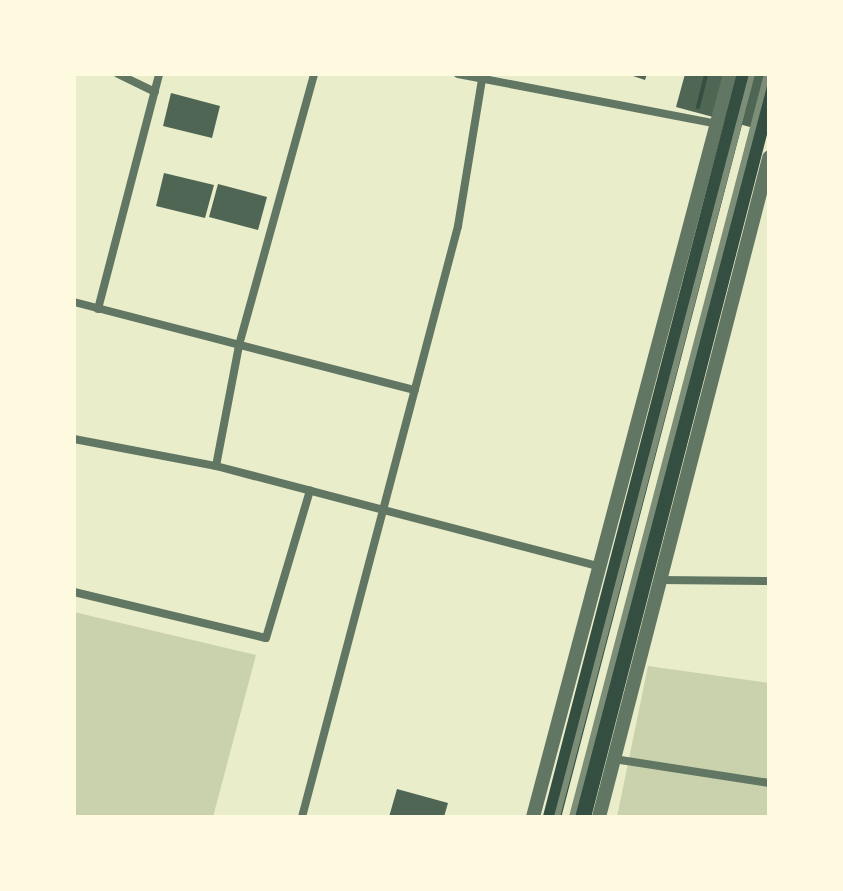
<!DOCTYPE html>
<html>
<head>
<meta charset="utf-8">
<style>
	body { margin:0 }
	#map { position:relative; width:843px; height:891px; overflow:hidden; background:#e9edc9; font-family:"Asap Condensed",sans-serif }
	div>[style] { position:absolute }
	[style*='--x'] { left:calc(var(--x)*1px); top:calc(var(--y)*1px); width:calc(var(--w)*1px); rotate:calc(var(--a)*1deg) }
	.green>* { inset:0; background:#cad2ad }
	.building>* { inset:0; background:#4f6655 }
	.path>* { height:4px; margin:-2px; padding:0 2px; transform-origin:2px; border-radius:2px; background:#344e41 }
	.minor>* { height:8px; margin:-4px; padding:0 4px; transform-origin:4px; border-radius:4px; background:#617663 }
	.tertiary>* { height:14px; margin:-7px; padding:0 7px; transform-origin:7px; border-radius:7px; background:#617663 }
	.trunk>* { height:18px; margin:-9px; padding:0 9px; transform-origin:9px; border-radius:9px; background:#344e41 }
	.rail>* { height:6px; margin:-3px; padding:0 3px; transform-origin:3px; border-radius:3px; background:#7c8e77 }
	span { translate:-50% -50%; white-space:nowrap; text-align:center; line-height:1.15; -webkit-text-stroke:6px #fefae0; paint-order:stroke }
	.frame { position:absolute; inset:0; border:76px solid #fefae0; pointer-events:none }
</style>
</head>
<body>
<div id="map">
	<div class="green">
		<i style="clip-path:polygon(74px 612px,256px 655px,213px 817px,74px 817px)"></i>
		<i style="clip-path:polygon(648px 666px,769px 683px,769px 817px,617px 817px)"></i>
	</div>
	<div class="building">
		<i style="clip-path:polygon(627px 74px,647px 74px,645px 80px)"></i>
		<i style="clip-path:polygon(685px 74px,769px 74px,769px 132px,676px 107px)"></i>
		<i style="clip-path:polygon(171px 93px,220px 106px,212px 138px,163px 126px)"></i>
		<i style="clip-path:polygon(164px 173px,214px 185px,205px 218px,156px 206px)"></i>
		<i style="clip-path:polygon(218px 184px,267px 197px,258px 230px,209px 217px)"></i>
		<i style="clip-path:polygon(397px 789px,448px 803px,444px 817px,389px 817px)"></i>
	</div>
	<div class="path">
		<i style="--x:698;--y:107;--w:34;--a:-76"></i>
	</div>
	<div class="minor">
		<i style="--x:118;--y:74;--w:41;--a:25.9"></i>
		<i style="--x:458;--y:74;--w:264;--a:10.9"></i>
		<i style="--x:74;--y:302;--w:352;--a:14.5"></i>
		<i style="--x:98;--y:309;--w:243;--a:-75.4"></i>
		<i style="--x:74;--y:439;--w:145;--a:10.8"></i>
		<i style="--x:216;--y:466;--w:395;--a:14.7"></i>
		<i style="--x:216;--y:466;--w:123;--a:-79.2"></i>
		<i style="--x:239;--y:345;--w:281;--a:-74.5"></i>
		<i style="--x:660;--y:580;--w:109;--a:0.5"></i>
		<i style="--x:74;--y:592;--w:197;--a:13.5"></i>
		<i style="--x:266;--y:638;--w:154;--a:-73.4"></i>
		<i style="--x:614;--y:759;--w:157;--a:8.8"></i>
		<i style="--x:302;--y:817;--w:611;--a:-75.21"></i>
		<i style="--x:458;--y:226;--w:149;--a:-80.7"></i>
	</div>
	<div class="tertiary">
		<i style="--x:533;--y:817;--w:769;--a:-75.15"></i>
		<i style="--x:599;--y:817;--w:681;--a:-75.53"></i>
	</div>
	<div class="trunk">
		<i style="--x:552;--y:817;--w:768;--a:-75.37"></i>
		<i style="--x:582;--y:817;--w:750;--a:-75.56"></i>
	</div>
	<div class="rail">
		<i style="--x:557;--y:817;--w:768;--a:-75.29"></i>
		<i style="--x:572;--y:817;--w:768;--a:-75.29"></i>
	</div>
	<div class="frame"></div>
</div>
</body>
</html>
